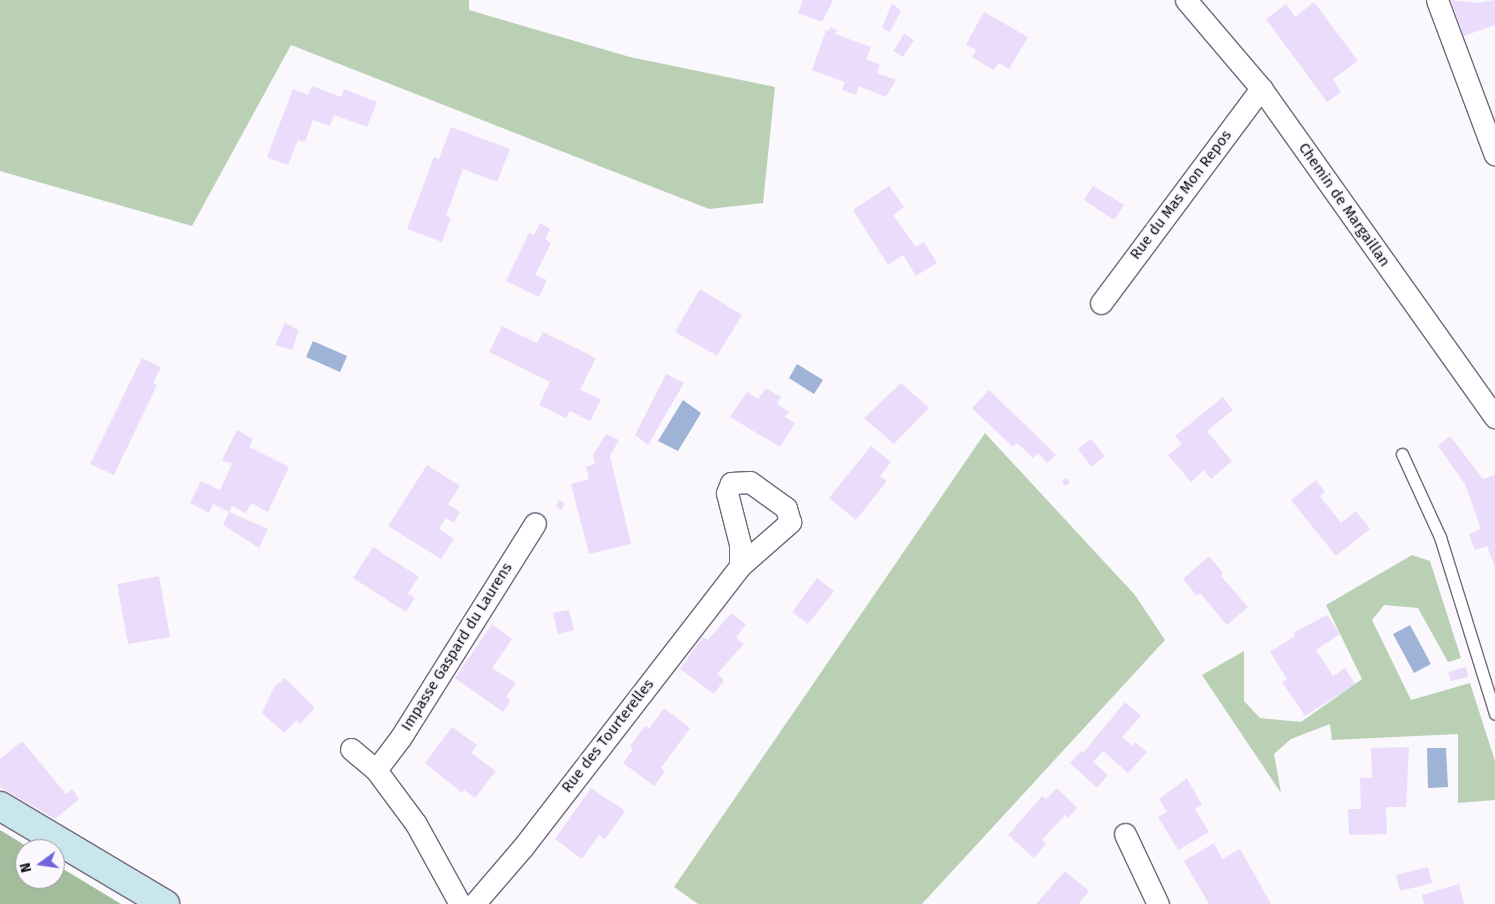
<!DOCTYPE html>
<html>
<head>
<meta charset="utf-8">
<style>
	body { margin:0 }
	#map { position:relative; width:1495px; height:904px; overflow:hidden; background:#faf8fd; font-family:"Fira Sans",sans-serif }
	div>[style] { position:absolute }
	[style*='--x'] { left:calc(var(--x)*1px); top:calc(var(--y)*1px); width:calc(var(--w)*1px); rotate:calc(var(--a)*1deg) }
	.green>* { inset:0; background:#bad0b4 }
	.forest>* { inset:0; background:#a2bd9b }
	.water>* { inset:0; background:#9fb3d6 }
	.building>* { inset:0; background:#ebdcfb }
	.roads { filter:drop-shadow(1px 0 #72697d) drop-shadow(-1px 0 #72697d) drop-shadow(0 1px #72697d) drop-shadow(0 -1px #72697d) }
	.lane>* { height:11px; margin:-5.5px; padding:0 5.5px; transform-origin:5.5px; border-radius:5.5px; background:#fff }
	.street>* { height:21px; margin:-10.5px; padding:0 10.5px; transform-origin:10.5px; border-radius:10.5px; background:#fff }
	.secondary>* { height:28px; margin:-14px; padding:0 14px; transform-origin:14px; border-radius:14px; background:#c8e6ec }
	span { translate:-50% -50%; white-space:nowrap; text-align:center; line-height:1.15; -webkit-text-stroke:4.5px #faf8fd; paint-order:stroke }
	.street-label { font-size:15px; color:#0e0a12 }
	.north { position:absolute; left:15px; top:839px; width:50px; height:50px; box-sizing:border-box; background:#faf8fd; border:1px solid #9c999f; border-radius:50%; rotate:256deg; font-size:14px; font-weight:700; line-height:20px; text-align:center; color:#0e0a12 }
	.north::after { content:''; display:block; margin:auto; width:18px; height:22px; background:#7165df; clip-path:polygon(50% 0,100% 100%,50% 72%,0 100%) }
</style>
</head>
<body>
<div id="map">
	<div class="green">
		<i style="clip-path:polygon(0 0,469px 0,469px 10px,630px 57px,775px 87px,763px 203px,709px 209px,291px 45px,192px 226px,0 171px)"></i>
		<i style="clip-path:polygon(985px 433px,1135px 595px,1165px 640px,922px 904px,698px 904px,674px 887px)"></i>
		<i style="clip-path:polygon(1412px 555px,1430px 561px,1461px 658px,1448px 662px,1418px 608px,1384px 605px,1372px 620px,1411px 700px,1470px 683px,1495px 761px,1495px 800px,1458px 803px,1458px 734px,1332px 740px,1330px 724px,1291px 739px,1274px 754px,1281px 793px,1202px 675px,1244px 651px,1244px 701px,1260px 718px,1301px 722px,1362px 679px,1326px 605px)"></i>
	</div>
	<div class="forest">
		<i style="clip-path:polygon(0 830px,31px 849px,25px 849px,25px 879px,55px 879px,55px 864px,121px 904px,0 904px)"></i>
	</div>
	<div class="water">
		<i style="clip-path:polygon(313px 341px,347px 356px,340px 372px,306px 357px)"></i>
		<i style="clip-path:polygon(797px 364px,823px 380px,814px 394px,789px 378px)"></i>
		<i style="clip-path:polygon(683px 400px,701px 413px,678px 451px,658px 441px)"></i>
		<i style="clip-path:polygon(1410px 625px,1431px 664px,1414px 673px,1393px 634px)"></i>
		<i style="clip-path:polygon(1427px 748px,1446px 748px,1448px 787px,1428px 788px)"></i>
	</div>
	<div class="building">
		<i style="clip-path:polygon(803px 0,833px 0,822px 22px,798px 13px)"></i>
		<i style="clip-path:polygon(1451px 0,1478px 3px,1495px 0,1495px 25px,1464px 36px)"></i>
		<i style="clip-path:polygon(1314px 2px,1358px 61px,1333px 79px,1341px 92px,1327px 102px,1266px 19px,1286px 4px,1295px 17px)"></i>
		<i style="clip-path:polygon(892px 3px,901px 11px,890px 32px,882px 28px)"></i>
		<i style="clip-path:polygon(984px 12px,1028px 37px,1009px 69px,999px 63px,994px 70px,972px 57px,976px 50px,966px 44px)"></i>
		<i style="clip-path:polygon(830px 27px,837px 30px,835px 34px,871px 47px,866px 59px,880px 65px,877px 73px,896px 80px,886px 97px,859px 86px,856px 95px,842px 90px,845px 82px,812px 70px,826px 30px,829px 32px)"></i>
		<i style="clip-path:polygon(904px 34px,914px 40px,903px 57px,893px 51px)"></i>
		<i style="clip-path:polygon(312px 86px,341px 97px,344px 89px,377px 102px,367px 127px,334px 115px,330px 126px,313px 120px,305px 142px,298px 140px,288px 165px,267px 157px,293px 89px,308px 95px)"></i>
		<i style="clip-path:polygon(451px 127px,510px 149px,497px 182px,463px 169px,446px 216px,451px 218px,442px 242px,407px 229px,434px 157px,439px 159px)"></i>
		<i style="clip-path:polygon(889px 186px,904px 207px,893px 215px,916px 247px,924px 242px,937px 263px,916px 276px,903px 255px,888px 265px,853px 210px)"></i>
		<i style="clip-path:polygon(1093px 186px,1124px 205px,1114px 220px,1084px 200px)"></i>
		<i style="clip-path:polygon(540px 223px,550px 229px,545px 239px,551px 243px,535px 275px,547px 280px,539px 297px,506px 281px,529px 233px,534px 235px)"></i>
		<i style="clip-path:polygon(700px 289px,742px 315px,717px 356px,675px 332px)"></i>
		<i style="clip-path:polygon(285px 323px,299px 330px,292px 350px,275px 345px)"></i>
		<i style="clip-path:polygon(502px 326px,537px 343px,543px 332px,596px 358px,580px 390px,601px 399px,590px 421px,570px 411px,566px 418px,539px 405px,550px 382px,489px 352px)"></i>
		<i style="clip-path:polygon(142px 358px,161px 367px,153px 383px,157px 385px,114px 475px,90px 464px)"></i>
		<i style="clip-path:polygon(666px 374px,684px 383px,648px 445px,635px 435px)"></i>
		<i style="clip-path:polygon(901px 383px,929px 408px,894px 444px,864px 418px)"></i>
		<i style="clip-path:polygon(766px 388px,781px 397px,777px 404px,789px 412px,785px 417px,795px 423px,780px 447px,730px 417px,747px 392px,758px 399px)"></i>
		<i style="clip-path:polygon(989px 390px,1046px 445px,1056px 455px,1047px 463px,1038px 453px,1033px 458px,1017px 443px,1013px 447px,977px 413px,972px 408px)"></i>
		<i style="clip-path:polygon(1223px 397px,1233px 410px,1207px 431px,1232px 461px,1211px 479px,1204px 470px,1191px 482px,1168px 455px,1182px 444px,1175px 436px)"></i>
		<i style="clip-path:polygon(237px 430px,253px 439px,249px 447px,289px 467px,268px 512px,251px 503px,246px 513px,232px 506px,229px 512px,213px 504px,209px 513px,190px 503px,201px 481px,220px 490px,232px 464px,222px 460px)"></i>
		<i style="clip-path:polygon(606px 434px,619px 440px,610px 456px,631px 544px,589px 554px,571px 484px,589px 479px,586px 467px,595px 464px,593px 455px)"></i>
		<i style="clip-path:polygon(1450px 436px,1483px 479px,1495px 475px,1495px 568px,1487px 546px,1475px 550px,1469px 534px,1481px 529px,1465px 484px,1438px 446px)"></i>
		<i style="clip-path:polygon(1091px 439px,1105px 456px,1091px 467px,1078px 449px)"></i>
		<i style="clip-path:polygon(871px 446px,891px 462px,880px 476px,887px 481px,856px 520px,829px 498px)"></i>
		<i style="clip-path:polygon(427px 465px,460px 486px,448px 504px,460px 512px,454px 523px,446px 518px,439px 529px,454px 539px,441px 559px,388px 526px)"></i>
		<i style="clip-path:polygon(1066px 478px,1070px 483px,1065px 486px,1062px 481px)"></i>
		<i style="clip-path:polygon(1316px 480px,1325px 492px,1320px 496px,1341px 523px,1356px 511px,1370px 529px,1336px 556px,1291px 500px)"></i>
		<i style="clip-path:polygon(559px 500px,565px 504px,561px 510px,556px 506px)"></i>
		<i style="clip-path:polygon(229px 512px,268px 529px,259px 548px,223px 525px)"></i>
		<i style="clip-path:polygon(373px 547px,419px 577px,408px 593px,415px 598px,406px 612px,353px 578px)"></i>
		<i style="clip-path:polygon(1209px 556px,1223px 573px,1221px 576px,1248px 607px,1227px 625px,1200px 593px,1197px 596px,1183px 579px)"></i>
		<i style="clip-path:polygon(159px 576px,170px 637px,128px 644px,117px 584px)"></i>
		<i style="clip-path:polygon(817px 578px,834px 591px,808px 624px,792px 612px)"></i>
		<i style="clip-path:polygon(569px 610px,574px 630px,558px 634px,553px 613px)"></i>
		<i style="clip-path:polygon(731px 613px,746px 624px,736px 638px,744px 644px,717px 674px,724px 680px,714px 694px,680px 669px,703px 637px,708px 640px)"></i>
		<i style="clip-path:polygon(1327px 615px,1340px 634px,1316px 650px,1333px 676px,1345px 668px,1355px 684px,1305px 716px,1282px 682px,1287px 679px,1270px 652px,1295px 636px,1294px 632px)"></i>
		<i style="clip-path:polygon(492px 624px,512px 639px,492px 668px,516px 683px,506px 697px,511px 700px,503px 712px,455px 678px)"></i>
		<i style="clip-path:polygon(1466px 667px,1468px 677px,1451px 681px,1448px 672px)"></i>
		<i style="clip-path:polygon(285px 678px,315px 708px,300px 724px,297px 720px,284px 733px,262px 713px,274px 687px)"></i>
		<i style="clip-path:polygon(1125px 702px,1141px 716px,1122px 737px,1132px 746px,1135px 742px,1147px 752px,1128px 773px,1103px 751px,1093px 762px,1108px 775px,1097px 788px,1070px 763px,1081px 751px,1083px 753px)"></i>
		<i style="clip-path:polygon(664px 708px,690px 728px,661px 768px,665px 771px,654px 786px,623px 763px,633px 749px,630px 746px,645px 726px,649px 729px)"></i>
		<i style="clip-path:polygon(452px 727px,477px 745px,471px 753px,496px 771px,475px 798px,464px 790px,462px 793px,425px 763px)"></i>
		<i style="clip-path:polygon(22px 741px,66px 794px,72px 789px,79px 799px,55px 819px,0 787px,0 759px)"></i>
		<i style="clip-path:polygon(1409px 747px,1406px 807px,1386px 807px,1387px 834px,1349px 835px,1348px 809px,1361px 809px,1360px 778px,1372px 778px,1371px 748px)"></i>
		<i style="clip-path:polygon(1187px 778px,1202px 805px,1195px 809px,1209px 832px,1178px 850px,1158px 817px,1167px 812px,1159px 799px)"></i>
		<i style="clip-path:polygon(591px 788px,625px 811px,605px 839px,599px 835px,582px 859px,555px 839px)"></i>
		<i style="clip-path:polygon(1057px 788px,1077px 808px,1068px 818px,1065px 815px,1042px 840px,1046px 844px,1034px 858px,1008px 835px,1042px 796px,1046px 799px)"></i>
		<i style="clip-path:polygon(1214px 843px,1222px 859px,1240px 849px,1271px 904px,1209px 904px,1184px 861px)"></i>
		<i style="clip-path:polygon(1428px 867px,1432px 883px,1400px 891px,1396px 875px)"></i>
		<i style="clip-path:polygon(1065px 871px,1089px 891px,1079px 904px,1036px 904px)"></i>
		<i style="clip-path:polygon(1459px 884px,1464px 904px,1424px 904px,1422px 895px)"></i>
	</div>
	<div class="roads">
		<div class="lane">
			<i style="--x:1402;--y:454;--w:91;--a:65.4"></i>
			<i style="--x:1440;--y:537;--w:185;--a:72.7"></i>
		</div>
		<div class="street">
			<i style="--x:1186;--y:0;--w:116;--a:49.6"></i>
			<i style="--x:1261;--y:88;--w:404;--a:54.6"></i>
			<i style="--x:1437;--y:0;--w:165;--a:69.5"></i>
			<i style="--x:1101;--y:303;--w:268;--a:-53.3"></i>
			<i style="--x:351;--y:749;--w:33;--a:40"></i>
			<i style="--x:376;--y:770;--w:67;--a:53.5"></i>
			<i style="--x:416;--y:824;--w:91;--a:61.2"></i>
			<i style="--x:376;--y:770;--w:41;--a:-52.9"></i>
			<i style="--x:401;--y:737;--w:252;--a:-57.9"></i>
			<i style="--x:1125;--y:834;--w:77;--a:64.8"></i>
			<i style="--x:474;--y:904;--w:75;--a:-49.3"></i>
			<i style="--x:523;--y:847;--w:355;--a:-52.3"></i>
			<i style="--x:740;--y:566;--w:67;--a:-41.3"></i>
			<i style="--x:790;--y:522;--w:15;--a:-106"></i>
			<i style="--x:786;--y:508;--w:44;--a:-144.2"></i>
			<i style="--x:750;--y:482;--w:19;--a:177"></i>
			<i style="--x:731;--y:483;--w:11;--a:112"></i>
			<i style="--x:727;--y:493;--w:53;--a:75.7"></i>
			<i style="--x:740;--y:544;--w:22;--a:90"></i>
		</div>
		<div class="secondary">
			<i style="--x:0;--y:806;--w:192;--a:30.7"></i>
		</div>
	</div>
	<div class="street-label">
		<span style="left:1181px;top:195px;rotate:-53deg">Rue du Mas Mon Repos</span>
		<span style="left:1344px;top:205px;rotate:55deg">Chemin de Margaillan</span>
		<span style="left:457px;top:647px;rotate:-58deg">Impasse Gaspard du Laurens</span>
		<span style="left:608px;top:736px;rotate:-52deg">Rue des Tourterelles</span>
	</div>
	<div class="north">N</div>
</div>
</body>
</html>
